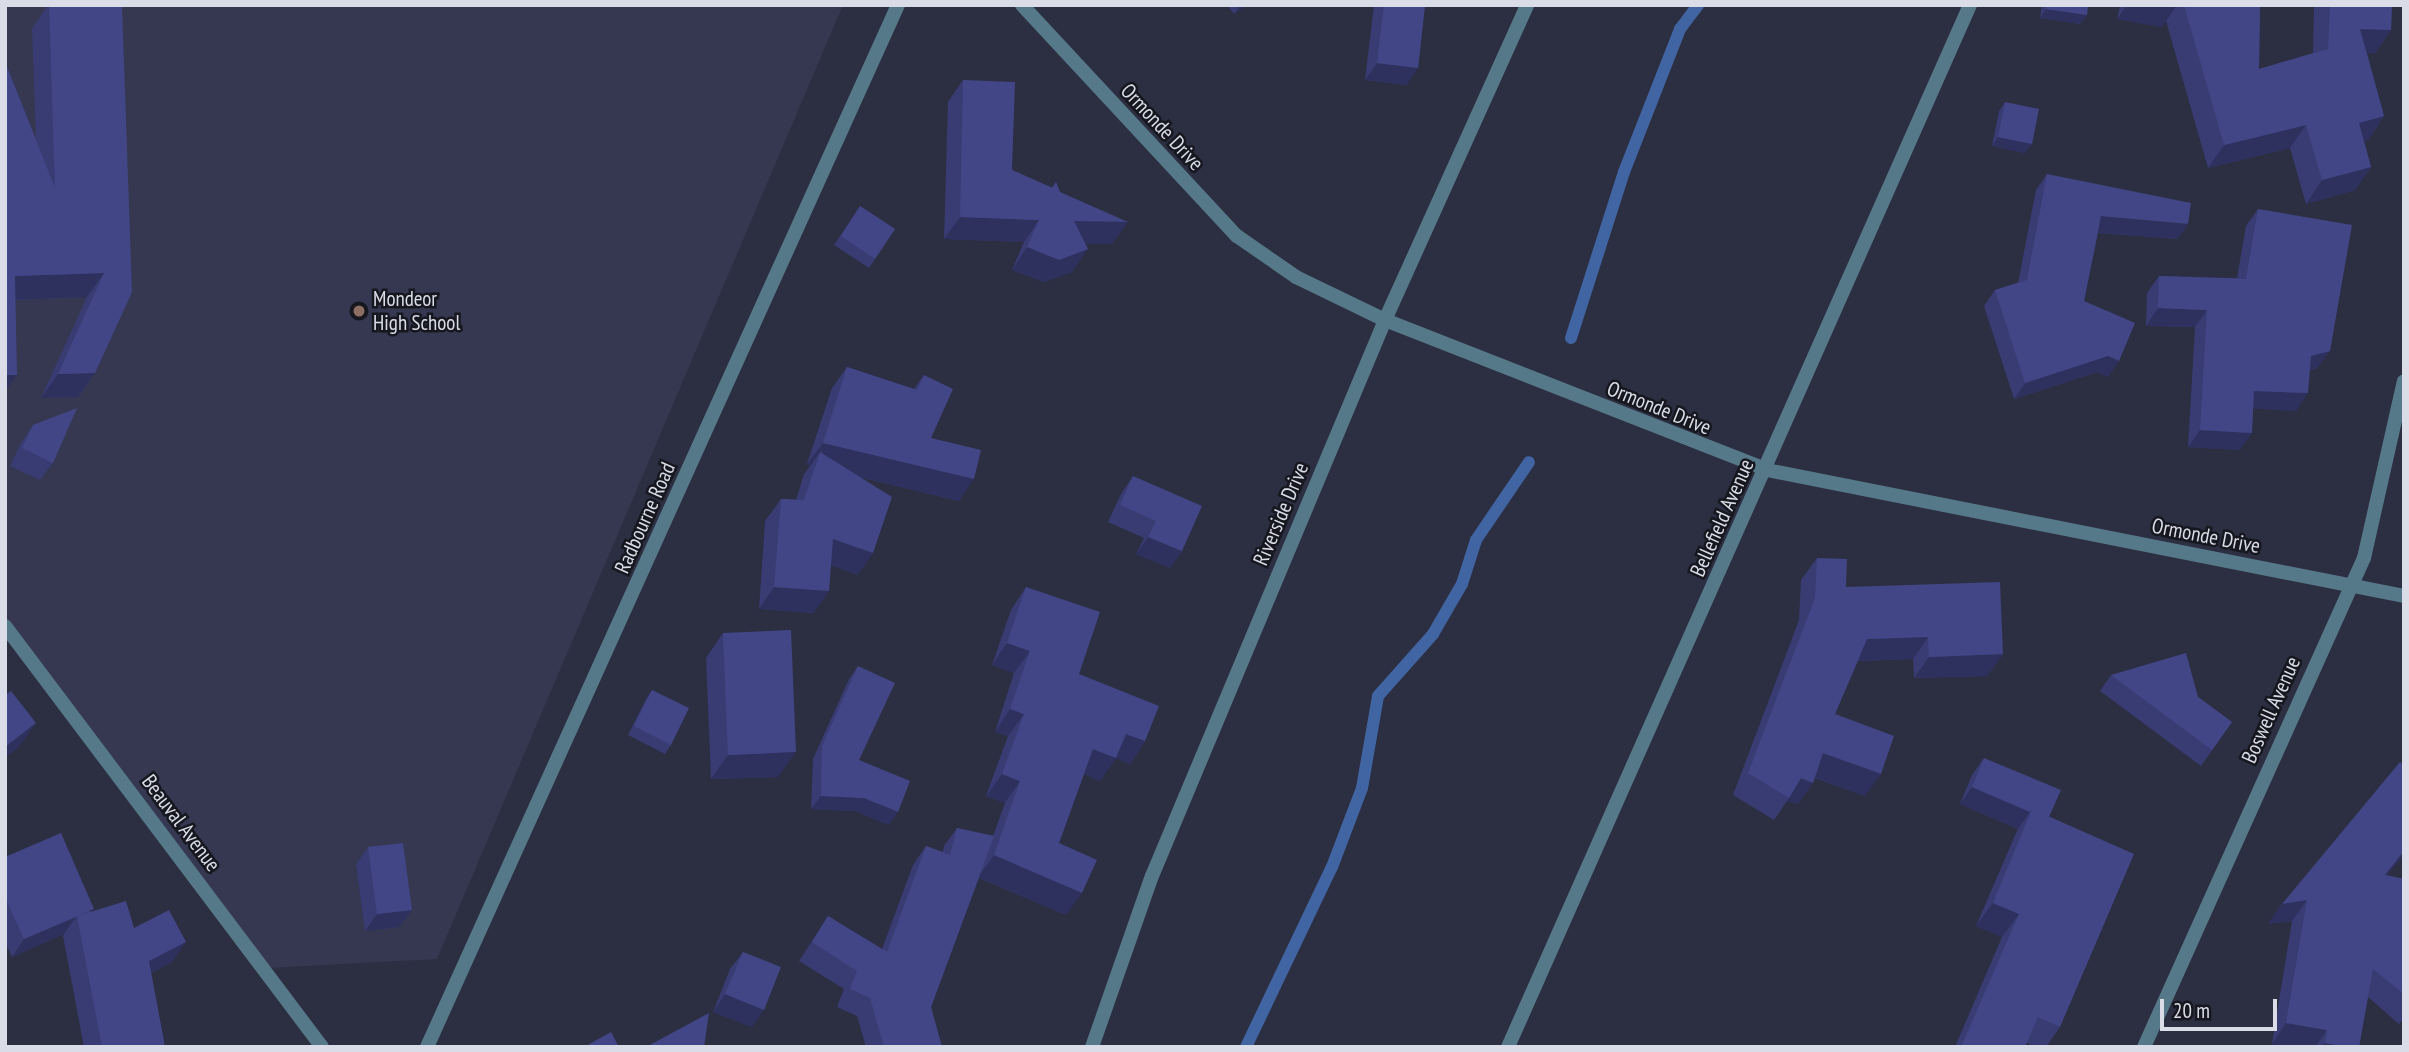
<!DOCTYPE html>
<html>
<head>
<meta charset="utf-8">
<style>
	body { margin:0 }
	#map { position:relative; width:2409px; height:1052px; overflow:hidden; background:#2c2e41; font-family:"PT Sans Narrow",sans-serif }
	div>[style] { position:absolute }
	[style*='--x'] { left:calc(var(--x)*1px); top:calc(var(--y)*1px); width:calc(var(--w)*1px); rotate:calc(var(--a)*1deg) }
	.built>* { inset:0; background:#353850 }
	.stream>* { height:12px; margin:-6px; padding:0 6px; transform-origin:6px; border-radius:6px; background:#4165a2 }
	.minor>* { height:14px; margin:-7px; padding:0 7px; transform-origin:7px; border-radius:7px; background:#567989 }
	.wall>* { inset:0; background:#393c73 }
	.shaded-wall>* { inset:0; background:#2e315e }
	.building>* { inset:0; background:#424686 }
	.dots>* { width:19px; height:19px; translate:-50% -50%; box-sizing:border-box; border:4px solid #16171f; border-radius:50% }
	span { translate:-50% -50%; white-space:nowrap; text-align:center; line-height:1.15; -webkit-text-stroke:5px #16171f; paint-order:stroke }
	.street-label { font-size:21px; color:#dadce8 }
	.poi-label { font-size:21px; color:#dadce8 }
	.left { translate:0 -50%; text-align:left }
	.frame { position:absolute; inset:0; border:7px solid #dadce8; pointer-events:none }
	.scale { position:absolute; left:2160px; top:999px; width:117px; height:32px; box-sizing:border-box; border:4px solid #dadce8; border-top:0; padding-left:9px; font-size:21px; line-height:24px; white-space:nowrap; color:#dadce8; -webkit-text-stroke:5px #16171f; paint-order:stroke }
</style>
</head>
<body>
<div id="map">
	<div class="built">
		<i style="clip-path:polygon(5px 5px,843px 5px,437px 959px,268px 968px,5px 617px)"></i>
	</div>
	<div class="stream">
		<i style="--x:1571;--y:338;--w:174;--a:-72.3"></i>
		<i style="--x:1624;--y:172;--w:154;--a:-68.6"></i>
		<i style="--x:1680;--y:29;--w:30;--a:-53"></i>
		<i style="--x:1246;--y:1047;--w:199;--a:-64.5"></i>
		<i style="--x:1332;--y:867;--w:85;--a:-69.2"></i>
		<i style="--x:1362;--y:788;--w:93;--a:-80.1"></i>
		<i style="--x:1378;--y:696;--w:83;--a:-48.4"></i>
		<i style="--x:1433;--y:634;--w:58;--a:-59.9"></i>
		<i style="--x:1462;--y:584;--w:46;--a:-72.3"></i>
		<i style="--x:1476;--y:540;--w:94;--a:-55.8"></i>
	</div>
	<div class="minor">
		<i style="--x:1022;--y:5;--w:316;--a:47.1"></i>
		<i style="--x:1237;--y:236;--w:72;--a:34.8"></i>
		<i style="--x:1296;--y:277;--w:99;--a:25.8"></i>
		<i style="--x:1385;--y:320;--w:410;--a:21.4"></i>
		<i style="--x:1767;--y:470;--w:649;--a:11.19"></i>
		<i style="--x:5;--y:626;--w:527;--a:53.02"></i>
		<i style="--x:427;--y:1047;--w:1144;--a:-65.68"></i>
		<i style="--x:1092;--y:1047;--w:181;--a:-70.7"></i>
		<i style="--x:1152;--y:876;--w:603;--a:-67.26"></i>
		<i style="--x:1385;--y:320;--w:346;--a:-65.7"></i>
		<i style="--x:1508;--y:1047;--w:1140;--a:-66.09"></i>
		<i style="--x:2144;--y:1047;--w:536;--a:-65.78"></i>
		<i style="--x:2364;--y:558;--w:181;--a:-77.3"></i>
	</div>
	<div class="wall">
		<i style="clip-path:polygon(48px 5px,132px 292px,95px 373px,78px 397px,41px 398px,87px 297px,16px 300px,5px 62px,36px 139px,32px 29px)"></i>
		<i style="clip-path:polygon(1227px 5px,1246px 5px,1234px 14px)"></i>
		<i style="clip-path:polygon(1374px 5px,1425px 5px,1418px 68px,1406px 85px,1365px 80px)"></i>
		<i style="clip-path:polygon(2042px 5px,2088px 5px,2087px 15px,2080px 24px,2040px 18px)"></i>
		<i style="clip-path:polygon(2120px 5px,2260px 5px,2259px 69px,2313px 53px,2314px 5px,2392px 5px,2391px 30px,2375px 53px,2367px 53px,2384px 116px,2368px 140px,2364px 141px,2371px 167px,2355px 190px,2306px 204px,2290px 148px,2208px 168px,2166px 21px,2162px 27px,2117px 19px)"></i>
		<i style="clip-path:polygon(963px 80px,1012px 170px,1051px 188px,1056px 182px,1060px 192px,1112px 244px,1085px 244px,1072px 272px,1044px 282px,1012px 270px,1024px 242px,944px 239px,948px 102px)"></i>
		<i style="clip-path:polygon(2005px 102px,2032px 144px,2025px 153px,1992px 146px,1999px 111px)"></i>
		<i style="clip-path:polygon(2047px 174px,2178px 239px,2098px 233px,2084px 301px,2108px 377px,2097px 372px,2014px 399px,1984px 306px,1995px 290px,2018px 283px,2036px 190px)"></i>
		<i style="clip-path:polygon(860px 206px,895px 229px,869px 268px,834px 245px)"></i>
		<i style="clip-path:polygon(2258px 209px,2330px 351px,2317px 368px,2310px 370px,2296px 411px,2253px 408px,2240px 450px,2188px 447px,2195px 327px,2146px 326px,2147px 293px,2159px 276px,2237px 278px,2246px 226px)"></i>
		<i style="clip-path:polygon(847px 367px,914px 389px,924px 375px,931px 438px,959px 501px,859px 477px,858px 575px,831px 565px,814px 613px,759px 609px,765px 521px,781px 499px,796px 500px,804px 474px,811px 465px,807px 464px,832px 388px)"></i>
		<i style="clip-path:polygon(33px 425px,53px 463px,40px 480px,10px 466px,21px 443px)"></i>
		<i style="clip-path:polygon(1133px 476px,1182px 551px,1170px 568px,1136px 554px,1144px 538px,1108px 522px,1121px 494px)"></i>
		<i style="clip-path:polygon(1817px 558px,1846px 587px,2003px 654px,1987px 676px,1914px 678px,1913px 659px,1858px 661px,1835px 714px,1865px 796px,1815px 778px,1798px 804px,1787px 801px,1774px 820px,1733px 795px,1799px 620px,1801px 580px)"></i>
		<i style="clip-path:polygon(1026px 587px,1079px 674px,1145px 741px,1130px 764px,1116px 758px,1100px 781px,1084px 774px,1059px 843px,1066px 915px,979px 878px,931px 1007px,942px 1047px,866px 1047px,857px 1016px,837px 1007px,844px 989px,799px 961px,828px 916px,882px 949px,913px 865px,926px 846px,943px 852px,944px 846px,957px 828px,993px 836px,1005px 803px,986px 796px,1008px 736px,995px 732px,1014px 673px,992px 665px,1011px 610px)"></i>
		<i style="clip-path:polygon(723px 633px,778px 777px,711px 779px,706px 658px)"></i>
		<i style="clip-path:polygon(858px 666px,859px 760px,889px 825px,855px 811px,811px 809px,813px 759px,849px 679px)"></i>
		<i style="clip-path:polygon(2111px 675px,2198px 697px,2232px 722px,2201px 766px,2100px 691px)"></i>
		<i style="clip-path:polygon(652px 690px,671px 745px,665px 754px,628px 735px,646px 699px)"></i>
		<i style="clip-path:polygon(1984px 758px,2049px 817px,2060px 1027px,2046px 1047px,2035px 1047px,2027px 1043px,2025px 1047px,1955px 1047px,2002px 937px,1976px 926px,2016px 833px,2018px 829px,1960px 804px,1972px 775px)"></i>
		<i style="clip-path:polygon(368px 847px,412px 910px,399px 927px,365px 931px,356px 864px)"></i>
		<i style="clip-path:polygon(5px 857px,92px 912px,134px 928px,172px 962px,151px 973px,165px 1047px,84px 1047px,63px 936px,64px 934px,12px 957px,5px 942px)"></i>
		<i style="clip-path:polygon(2387px 875px,2404px 879px,2404px 1018px,2399px 1024px,2368px 997px,2359px 1047px,2287px 1047px,2272px 1044px,2292px 921px,2268px 924px,2282px 904px)"></i>
		<i style="clip-path:polygon(743px 952px,752px 1027px,713px 1012px,730px 969px)"></i>
	</div>
	<div class="shaded-wall">
		<i style="clip-path:polygon(1240px 5px,1246px 5px,1234px 14px)"></i>
		<i style="clip-path:polygon(2127px 5px,2177px 5px,2162px 27px,2117px 19px)"></i>
		<i style="clip-path:polygon(2046px 9px,2087px 15px,2080px 24px,2040px 18px)"></i>
		<i style="clip-path:polygon(2360px 29px,2391px 30px,2375px 53px,2344px 52px)"></i>
		<i style="clip-path:polygon(1377px 63px,1418px 68px,1406px 85px,1365px 80px)"></i>
		<i style="clip-path:polygon(2384px 116px,2368px 140px,2342px 147px,2359px 123px)"></i>
		<i style="clip-path:polygon(2306px 125px,2290px 148px,2208px 168px,2224px 145px)"></i>
		<i style="clip-path:polygon(1998px 137px,2032px 144px,2025px 153px,1992px 146px)"></i>
		<i style="clip-path:polygon(2371px 167px,2355px 190px,2306px 204px,2322px 180px)"></i>
		<i style="clip-path:polygon(2101px 216px,2188px 224px,2178px 239px,2090px 232px)"></i>
		<i style="clip-path:polygon(960px 217px,1039px 220px,1024px 242px,944px 239px)"></i>
		<i style="clip-path:polygon(1074px 221px,1128px 222px,1112px 244px,1059px 244px)"></i>
		<i style="clip-path:polygon(1027px 247px,1088px 249px,1072px 272px,1044px 282px,1012px 270px)"></i>
		<i style="clip-path:polygon(104px 273px,87px 297px,5px 300px,15px 276px)"></i>
		<i style="clip-path:polygon(2158px 308px,2207px 310px,2195px 327px,2146px 326px)"></i>
		<i style="clip-path:polygon(2330px 351px,2317px 368px,2299px 373px,2311px 356px)"></i>
		<i style="clip-path:polygon(2108px 356px,2119px 361px,2108px 377px,2097px 372px,2014px 399px,2025px 383px)"></i>
		<i style="clip-path:polygon(95px 373px,78px 397px,41px 398px,58px 374px)"></i>
		<i style="clip-path:polygon(5px 375px,17px 375px,5px 391px)"></i>
		<i style="clip-path:polygon(2254px 391px,2308px 393px,2296px 411px,2242px 408px)"></i>
		<i style="clip-path:polygon(2200px 430px,2252px 433px,2240px 450px,2188px 447px)"></i>
		<i style="clip-path:polygon(823px 443px,974px 479px,959px 501px,815px 466px,820px 452px,811px 465px,807px 464px)"></i>
		<i style="clip-path:polygon(1148px 537px,1182px 551px,1170px 568px,1136px 554px)"></i>
		<i style="clip-path:polygon(833px 539px,873px 553px,858px 575px,818px 561px)"></i>
		<i style="clip-path:polygon(774px 587px,829px 591px,814px 613px,759px 609px)"></i>
		<i style="clip-path:polygon(1928px 637px,1913px 659px,1852px 661px,1867px 639px)"></i>
		<i style="clip-path:polygon(1007px 643px,1030px 651px,1014px 673px,992px 665px)"></i>
		<i style="clip-path:polygon(2003px 654px,1987px 676px,1914px 678px,1929px 657px)"></i>
		<i style="clip-path:polygon(1010px 709px,1024px 714px,1008px 736px,995px 732px)"></i>
		<i style="clip-path:polygon(36px 723px,18px 748px,5px 758px,5px 747px)"></i>
		<i style="clip-path:polygon(1126px 734px,1145px 741px,1130px 764px,1110px 756px)"></i>
		<i style="clip-path:polygon(1093px 749px,1116px 758px,1100px 781px,1077px 771px)"></i>
		<i style="clip-path:polygon(796px 752px,778px 777px,711px 779px,728px 755px)"></i>
		<i style="clip-path:polygon(1823px 753px,1881px 774px,1865px 796px,1808px 775px)"></i>
		<i style="clip-path:polygon(1002px 774px,1020px 781px,1005px 803px,986px 796px)"></i>
		<i style="clip-path:polygon(1801px 778px,1813px 783px,1798px 804px,1787px 801px)"></i>
		<i style="clip-path:polygon(1972px 787px,2030px 812px,2018px 829px,1960px 804px)"></i>
		<i style="clip-path:polygon(821px 796px,864px 798px,898px 812px,889px 825px,855px 811px,811px 809px)"></i>
		<i style="clip-path:polygon(2404px 851px,2404px 855px,2370px 895px,2385px 875px)"></i>
		<i style="clip-path:polygon(994px 855px,1082px 893px,1066px 915px,978px 877px)"></i>
		<i style="clip-path:polygon(2307px 900px,2292px 921px,2268px 924px,2282px 904px)"></i>
		<i style="clip-path:polygon(1993px 903px,2019px 914px,2002px 937px,1976px 926px)"></i>
		<i style="clip-path:polygon(412px 910px,399px 927px,365px 931px,377px 914px)"></i>
		<i style="clip-path:polygon(76px 917px,64px 934px,12px 957px,24px 939px)"></i>
		<i style="clip-path:polygon(186px 942px,172px 962px,135px 981px,149px 961px)"></i>
		<i style="clip-path:polygon(725px 994px,764px 1010px,752px 1027px,713px 1012px)"></i>
		<i style="clip-path:polygon(2286px 1023px,2327px 1030px,2315px 1047px,2287px 1047px,2272px 1044px)"></i>
		<i style="clip-path:polygon(2325px 1043px,2346px 1047px,2322px 1047px)"></i>
	</div>
	<div class="building">
		<i style="clip-path:polygon(49px 5px,122px 5px,132px 292px,95px 373px,58px 374px,104px 273px,15px 276px,17px 375px,5px 375px,5px 62px,55px 188px)"></i>
		<i style="clip-path:polygon(1384px 5px,1425px 5px,1418px 68px,1377px 63px)"></i>
		<i style="clip-path:polygon(2047px 5px,2088px 5px,2087px 15px,2046px 9px)"></i>
		<i style="clip-path:polygon(2184px 5px,2260px 5px,2259px 69px,2328px 49px,2330px 5px,2392px 5px,2391px 30px,2360px 29px,2384px 116px,2359px 123px,2371px 167px,2322px 180px,2306px 125px,2224px 145px)"></i>
		<i style="clip-path:polygon(963px 80px,1015px 82px,1012px 170px,1053px 188px,1056px 182px,1060px 192px,1128px 222px,1074px 221px,1088px 249px,1059px 260px,1027px 247px,1039px 220px,960px 217px)"></i>
		<i style="clip-path:polygon(2005px 102px,2039px 109px,2032px 144px,1998px 137px)"></i>
		<i style="clip-path:polygon(2047px 174px,2191px 203px,2188px 224px,2101px 216px,2084px 301px,2135px 323px,2119px 361px,2108px 356px,2025px 383px,1995px 290px,2027px 280px)"></i>
		<i style="clip-path:polygon(860px 206px,895px 229px,875px 259px,841px 236px)"></i>
		<i style="clip-path:polygon(2258px 209px,2352px 225px,2330px 351px,2311px 356px,2308px 393px,2254px 391px,2252px 433px,2200px 430px,2207px 310px,2158px 308px,2159px 276px,2246px 279px)"></i>
		<i style="clip-path:polygon(847px 367px,917px 390px,924px 375px,953px 389px,931px 438px,981px 450px,974px 479px,823px 443px)"></i>
		<i style="clip-path:polygon(77px 408px,53px 463px,22px 448px,33px 425px)"></i>
		<i style="clip-path:polygon(820px 452px,892px 497px,873px 553px,833px 539px,829px 591px,774px 587px,781px 499px,804px 500px)"></i>
		<i style="clip-path:polygon(1133px 476px,1202px 506px,1182px 551px,1148px 537px,1156px 521px,1120px 505px)"></i>
		<i style="clip-path:polygon(1817px 558px,1847px 559px,1846px 587px,2000px 582px,2003px 654px,1929px 657px,1928px 637px,1867px 639px,1835px 714px,1894px 736px,1881px 774px,1823px 753px,1813px 783px,1801px 778px,1789px 798px,1748px 773px,1815px 598px)"></i>
		<i style="clip-path:polygon(1026px 587px,1100px 612px,1079px 674px,1159px 706px,1145px 741px,1126px 734px,1116px 758px,1093px 749px,1059px 843px,1097px 860px,1082px 893px,994px 855px,1020px 781px,1002px 774px,1024px 714px,1010px 709px,1030px 651px,1007px 643px)"></i>
		<i style="clip-path:polygon(791px 630px,796px 752px,728px 755px,723px 633px)"></i>
		<i style="clip-path:polygon(2186px 653px,2198px 697px,2232px 722px,2212px 750px,2111px 675px)"></i>
		<i style="clip-path:polygon(858px 666px,895px 683px,859px 760px,910px 781px,898px 812px,864px 798px,821px 796px,822px 746px)"></i>
		<i style="clip-path:polygon(652px 690px,689px 708px,671px 745px,634px 726px)"></i>
		<i style="clip-path:polygon(11px 691px,36px 723px,5px 747px,5px 695px)"></i>
		<i style="clip-path:polygon(1984px 758px,2061px 790px,2049px 817px,2032px 809px,2030px 812px,1972px 787px)"></i>
		<i style="clip-path:polygon(2400px 762px,2404px 766px,2404px 851px,2385px 875px,2404px 879px,2404px 994px,2373px 969px,2359px 1047px,2346px 1047px,2325px 1043px,2327px 1030px,2286px 1023px,2307px 900px,2282px 904px)"></i>
		<i style="clip-path:polygon(2032px 809px,2134px 854px,2060px 1027px,2038px 1017px,2025px 1047px,1961px 1047px,2019px 914px,1993px 903px)"></i>
		<i style="clip-path:polygon(957px 828px,994px 836px,931px 1007px,942px 1047px,884px 1047px,870px 998px,850px 989px,857px 971px,812px 942px,828px 916px,887px 952px,926px 846px,950px 855px)"></i>
		<i style="clip-path:polygon(61px 833px,94px 909px,24px 939px,5px 897px,5px 857px)"></i>
		<i style="clip-path:polygon(403px 843px,412px 910px,377px 914px,368px 847px)"></i>
		<i style="clip-path:polygon(126px 901px,134px 928px,169px 910px,186px 942px,149px 961px,165px 1047px,102px 1047px,77px 916px)"></i>
		<i style="clip-path:polygon(743px 952px,781px 967px,764px 1010px,725px 994px)"></i>
		<i style="clip-path:polygon(709px 1013px,704px 1047px,646px 1047px)"></i>
		<i style="clip-path:polygon(611px 1032px,619px 1047px,584px 1047px)"></i>
	</div>
	<div class="dots">
		<i style="left:359px;top:311px;background:#8d6e63"></i>
	</div>
	<div class="street-label">
		<span style="left:1162px;top:127px;rotate:47deg">Ormonde Drive</span>
		<span style="left:1659px;top:408px;rotate:22deg">Ormonde Drive</span>
		<span style="left:1281px;top:514px;rotate:-67deg">Riverside Drive</span>
		<span style="left:645px;top:518px;rotate:-66deg">Radbourne Road</span>
		<span style="left:1722px;top:518px;rotate:-66deg">Bellefield Avenue</span>
		<span style="left:2206px;top:536px;rotate:11deg">Ormonde Drive</span>
		<span style="left:2271px;top:710px;rotate:-66deg">Boswell Avenue</span>
		<span style="left:181px;top:823px;rotate:53deg">Beauval Avenue</span>
	</div>
	<div class="poi-label">
		<span class="left" style="left:373px;top:311px">Mondeor<br>High School</span>
	</div>
	<div class="frame"></div>
	<div class="scale">20 m</div>
</div>
</body>
</html>
